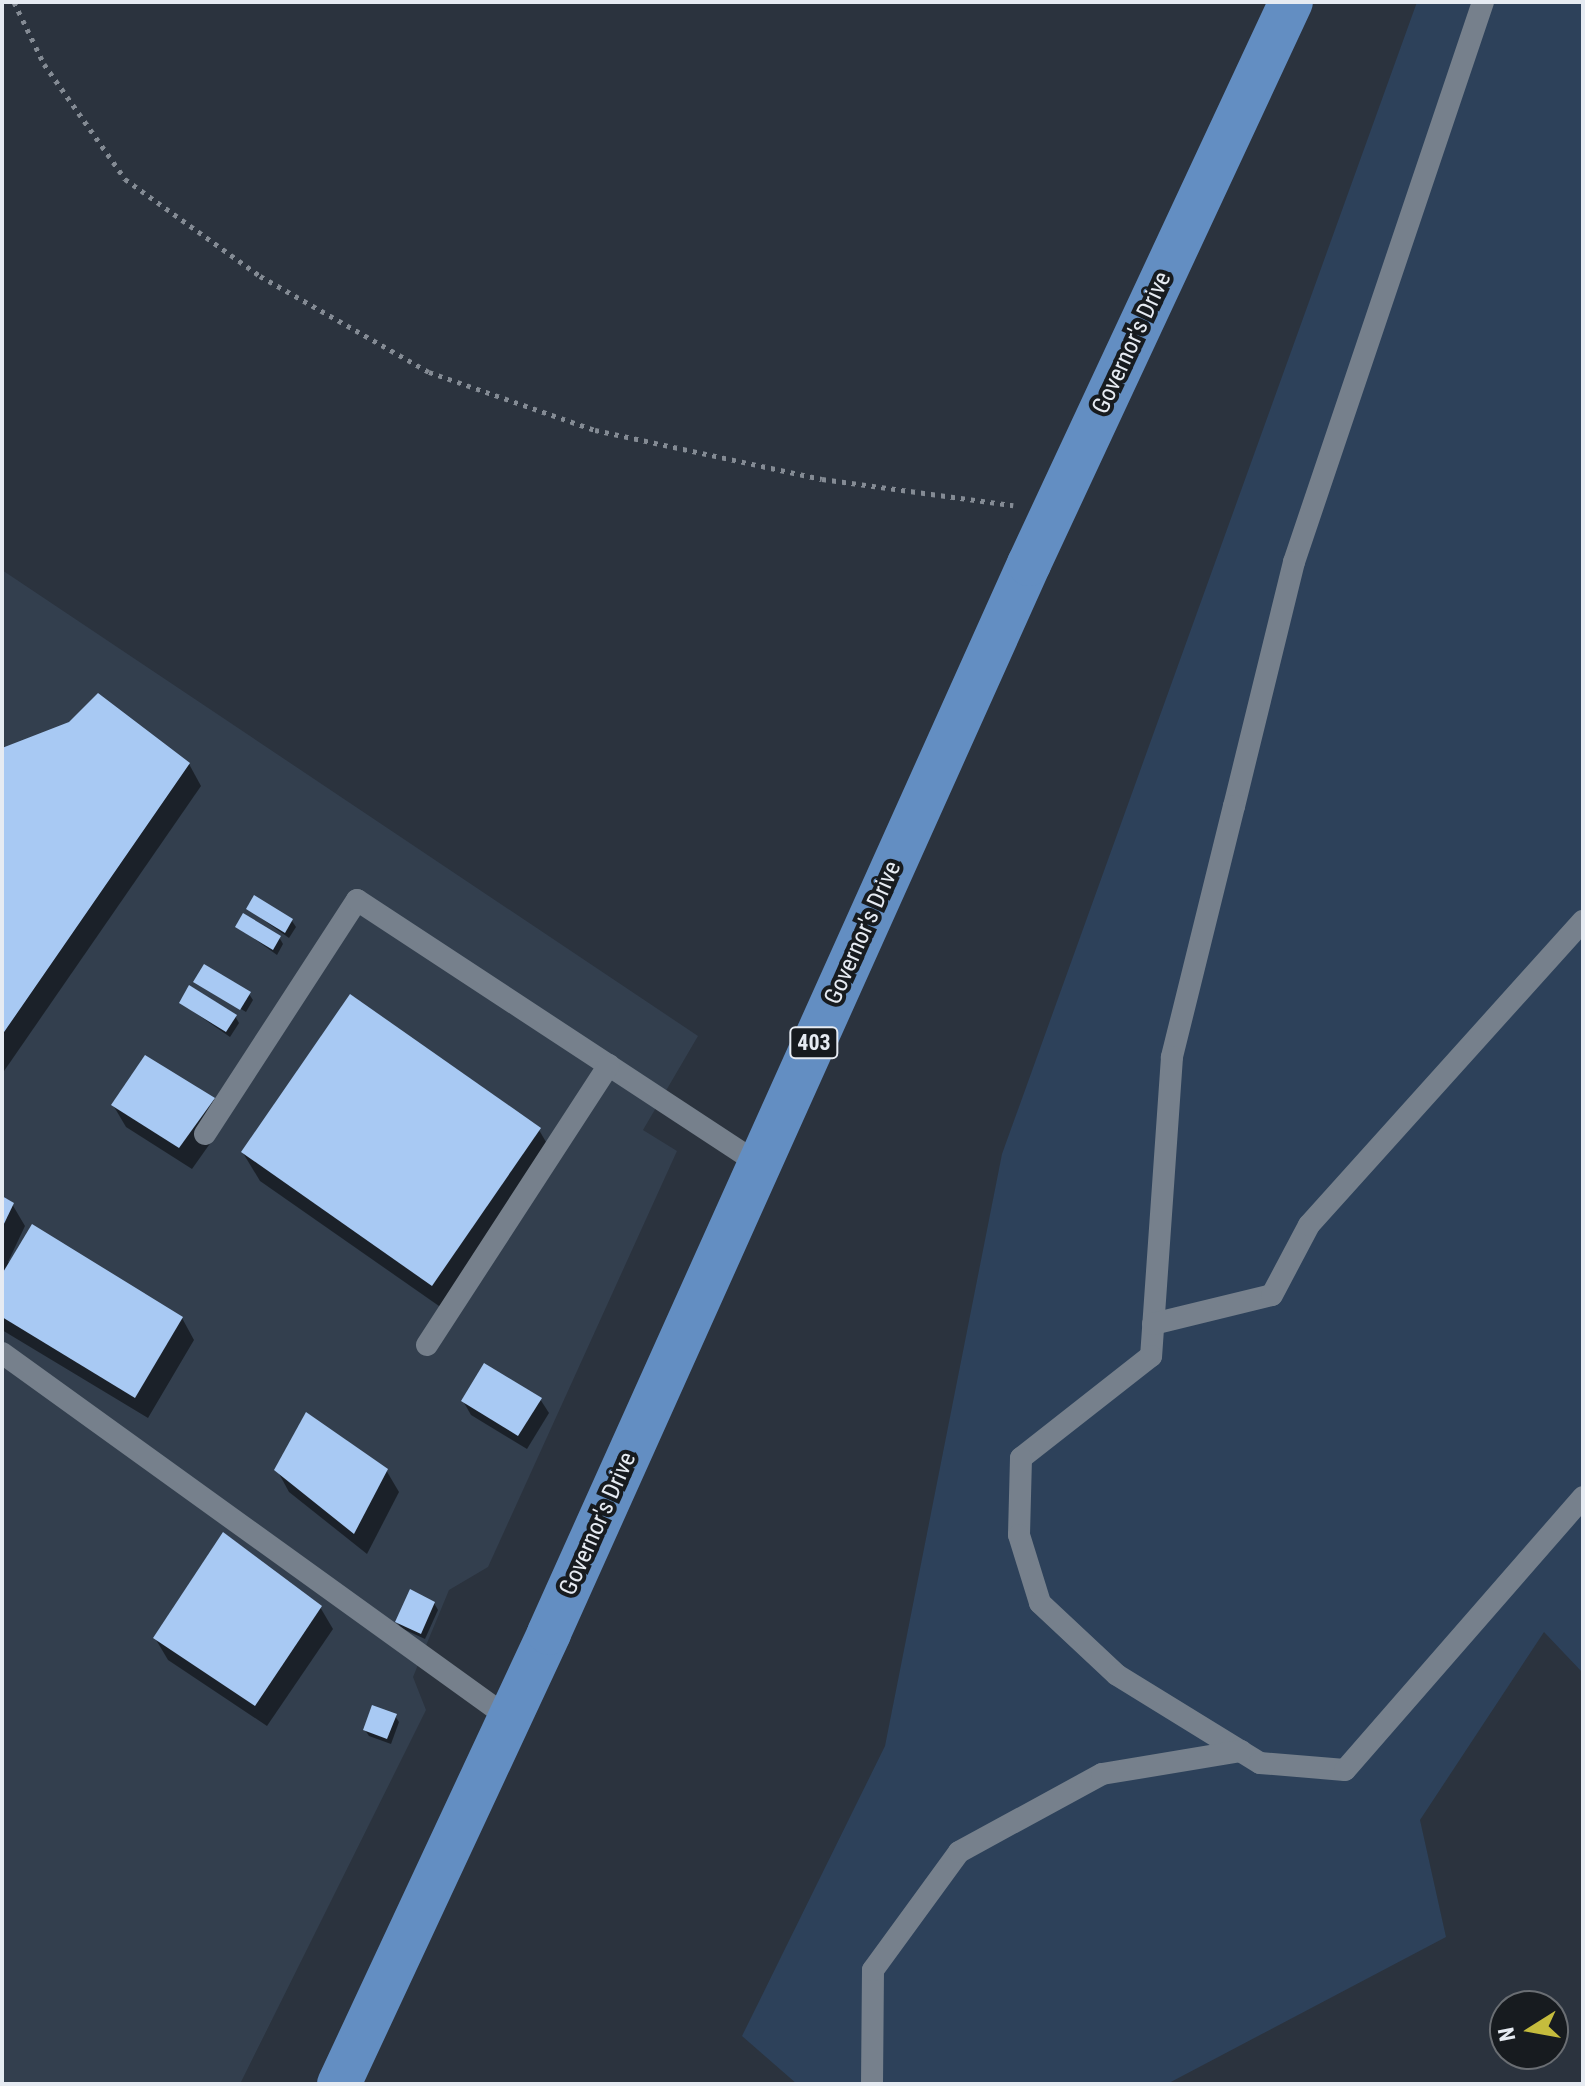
<!DOCTYPE html>
<html>
<head>
<meta charset="utf-8">
<style>
	body { margin:0 }
	#map { position:relative; width:1585px; height:2086px; overflow:hidden; background:#2b333e; font-family:"Roboto Condensed",sans-serif }
	div>[style] { position:absolute }
	[style*='--x'] { left:calc(var(--x)*1px); top:calc(var(--y)*1px); width:calc(var(--w)*1px); rotate:calc(var(--a)*1deg) }
	.built>* { inset:0; background:#333f4e }
	.green>* { inset:0; background:#2d415a }
	.shadow>* { inset:0; background:#0007 }
	.building>* { inset:0; background:#a8c9f3 }
	.path>* { height:5px; margin-top:-2.5px; transform-origin:0; background:repeating-linear-gradient(90deg,#848b94 0 4px,transparent 0 10px) }
	.lane>* { height:22px; margin:-11px; padding:0 11px; transform-origin:11px; border-radius:11px; background:#76808c }
	.primary>* { height:44px; margin:-22px; padding:0 22px; transform-origin:22px; border-radius:22px; background:#638ec2 }
	span { translate:-50% -50%; white-space:nowrap; text-align:center; line-height:1.15; -webkit-text-stroke:8px #171b1f; paint-order:stroke }
	.shield-label span { padding:2px 6px; background:#171b1f; border:2px solid; border-radius:6px; -webkit-text-stroke-width:0 }
	.shield-label { font-size:22px; color:#e6ebf2; font-weight:700 }
	.street-label { font-size:24px; color:#e6ebf2 }
	.frame { position:absolute; inset:0; border:4px solid #e6ebf2; pointer-events:none }
	.north { position:absolute; left:1489px; top:1990px; width:80px; height:80px; box-sizing:border-box; background:#171b1f; border:2px solid #6a6e73; border-radius:50%; rotate:259deg; font-size:22px; font-weight:700; line-height:32px; text-align:center; color:#e6ebf2 }
	.north::after { content:''; display:block; margin:auto; width:28px; height:36px; background:#c5bc3d; clip-path:polygon(50% 0,100% 100%,50% 72%,0 100%) }
</style>
</head>
<body>
<div id="map">
	<div class="built">
		<i style="clip-path:polygon(2px 570px,698px 1036px,643px 1130px,677px 1151px,488px 1567px,449px 1590px,413px 1677px,426px 1710px,240px 2084px,2px 2084px)"></i>
	</div>
	<div class="green">
		<i style="clip-path:polygon(1417px 2px,1583px 2px,1583px 1673px,1544px 1632px,1420px 1820px,1446px 1937px,1167px 2084px,797px 2084px,742px 2036px,885px 1746px,1002px 1154px)"></i>
	</div>
	<div class="shadow">
		<i style="clip-path:polygon(2px 750px,189px 764px,201px 786px,2px 1074px)"></i>
		<i style="clip-path:polygon(248px 909px,292px 921px,296px 927px,289px 938px)"></i>
		<i style="clip-path:polygon(238px 927px,279px 937px,283px 944px,277px 955px)"></i>
		<i style="clip-path:polygon(196px 982px,249px 994px,253px 1000px,246px 1012px)"></i>
		<i style="clip-path:polygon(181px 1003px,235px 1016px,239px 1023px,230px 1037px)"></i>
		<i style="clip-path:polygon(214px 1099px,226px 1121px,192px 1169px,126px 1127px,113px 1105px)"></i>
		<i style="clip-path:polygon(539px 1130px,556px 1159px,449px 1313px,260px 1181px,243px 1153px)"></i>
		<i style="clip-path:polygon(2px 1198px,12px 1204px,25px 1226px,8px 1262px,182px 1318px,194px 1340px,148px 1418px,2px 1330px)"></i>
		<i style="clip-path:polygon(540px 1399px,549px 1413px,527px 1449px,471px 1415px,463px 1401px)"></i>
		<i style="clip-path:polygon(277px 1470px,386px 1470px,399px 1492px,367px 1554px,289px 1492px)"></i>
		<i style="clip-path:polygon(434px 1603px,438px 1610px,425px 1639px,401px 1628px,397px 1622px)"></i>
		<i style="clip-path:polygon(320px 1607px,333px 1629px,267px 1726px,168px 1660px,155px 1638px)"></i>
		<i style="clip-path:polygon(395px 1716px,399px 1722px,391px 1744px,369px 1736px,365px 1730px)"></i>
	</div>
	<div class="building">
		<i style="clip-path:polygon(98px 693px,190px 763px,2px 1035px,2px 748px,69px 722px)"></i>
		<i style="clip-path:polygon(254px 895px,293px 919px,285px 933px,246px 909px)"></i>
		<i style="clip-path:polygon(243px 913px,281px 936px,273px 950px,235px 927px)"></i>
		<i style="clip-path:polygon(204px 964px,251px 992px,240px 1010px,193px 982px)"></i>
		<i style="clip-path:polygon(189px 985px,237px 1015px,226px 1032px,179px 1003px)"></i>
		<i style="clip-path:polygon(350px 994px,541px 1128px,432px 1286px,241px 1152px)"></i>
		<i style="clip-path:polygon(145px 1055px,215px 1098px,179px 1148px,111px 1105px)"></i>
		<i style="clip-path:polygon(2px 1196px,14px 1203px,2px 1228px)"></i>
		<i style="clip-path:polygon(32px 1224px,183px 1317px,135px 1398px,2px 1317px,2px 1274px)"></i>
		<i style="clip-path:polygon(484px 1363px,542px 1398px,518px 1436px,461px 1401px)"></i>
		<i style="clip-path:polygon(306px 1412px,388px 1469px,354px 1534px,274px 1470px)"></i>
		<i style="clip-path:polygon(223px 1532px,322px 1606px,255px 1706px,153px 1638px)"></i>
		<i style="clip-path:polygon(410px 1589px,435px 1602px,421px 1634px,395px 1622px)"></i>
		<i style="clip-path:polygon(372px 1705px,397px 1714px,387px 1739px,363px 1730px)"></i>
	</div>
	<div class="path">
		<i style="--x:14;--y:2;--w:69;--a:64.2"></i>
		<i style="--x:44;--y:64;--w:141;--a:54.8"></i>
		<i style="--x:125;--y:179;--w:166;--a:35.7"></i>
		<i style="--x:260;--y:276;--w:194;--a:29.6"></i>
		<i style="--x:429;--y:372;--w:176;--a:19.3"></i>
		<i style="--x:595;--y:430;--w:232;--a:12.2"></i>
		<i style="--x:822;--y:479;--w:193;--a:7.8"></i>
	</div>
	<div class="lane">
		<i style="--x:1483;--y:2;--w:591;--a:108.65"></i>
		<i style="--x:1294;--y:562;--w:251;--a:103.8"></i>
		<i style="--x:1234;--y:806;--w:259;--a:103.9"></i>
		<i style="--x:1172;--y:1057;--w:300;--a:94"></i>
		<i style="--x:1151;--y:1356;--w:165;--a:141.9"></i>
		<i style="--x:1021;--y:1458;--w:77;--a:91.5"></i>
		<i style="--x:1019;--y:1535;--w:71;--a:72.8"></i>
		<i style="--x:1040;--y:1603;--w:105;--a:43.1"></i>
		<i style="--x:1117;--y:1675;--w:168;--a:31.6"></i>
		<i style="--x:1260;--y:1763;--w:85;--a:4.7"></i>
		<i style="--x:1345;--y:1770;--w:362;--a:-48.9"></i>
		<i style="--x:205;--y:1134;--w:279;--a:-57"></i>
		<i style="--x:357;--y:900;--w:482;--a:33.3"></i>
		<i style="--x:1153;--y:1324;--w:122;--a:-13.7"></i>
		<i style="--x:1272;--y:1295;--w:79;--a:-62.1"></i>
		<i style="--x:1309;--y:1225;--w:409;--a:-48"></i>
		<i style="--x:427;--y:1345;--w:334;--a:-57"></i>
		<i style="--x:2;--y:1353;--w:626;--a:35.77"></i>
		<i style="--x:872;--y:2084;--w:114;--a:-89.5"></i>
		<i style="--x:873;--y:1970;--w:146;--a:-53.9"></i>
		<i style="--x:959;--y:1852;--w:163;--a:-28.6"></i>
		<i style="--x:1102;--y:1774;--w:141;--a:-9.4"></i>
	</div>
	<div class="primary">
		<i style="--x:339;--y:2084;--w:497;--a:-65"></i>
		<i style="--x:549;--y:1633;--w:1172;--a:-65.82"></i>
		<i style="--x:1029;--y:564;--w:620;--a:-65.01"></i>
	</div>
	<div class="shield-label">
		<span style="left:814px;top:1043px">403</span>
	</div>
	<div class="street-label">
		<span style="left:1132px;top:343px;rotate:-65deg">Governor's Drive</span>
		<span style="left:863px;top:933px;rotate:-66deg">Governor's Drive</span>
		<span style="left:598px;top:1524px;rotate:-66deg">Governor's Drive</span>
	</div>
	<div class="frame"></div>
	<div class="north">N</div>
</div>
</body>
</html>
